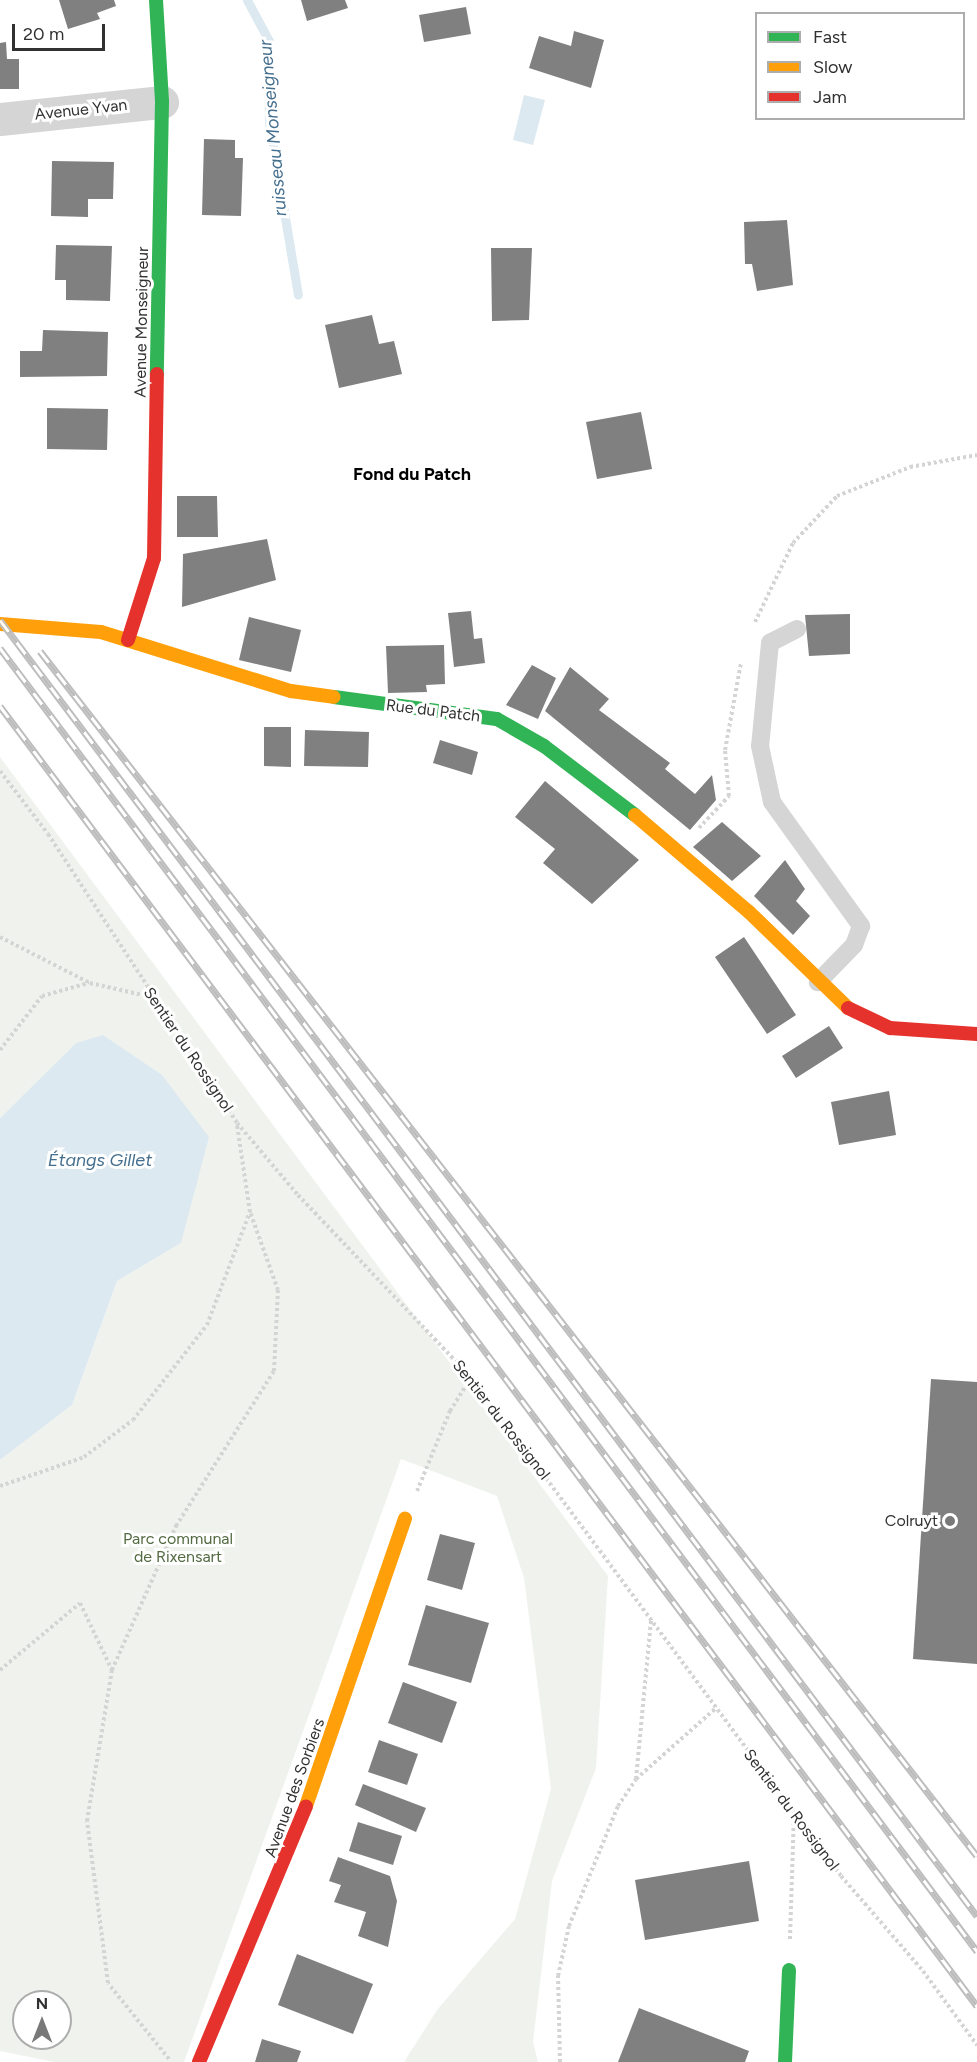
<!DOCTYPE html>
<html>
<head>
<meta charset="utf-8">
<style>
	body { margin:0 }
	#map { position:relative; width:977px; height:2062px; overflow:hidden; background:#fff; font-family:Figtree,sans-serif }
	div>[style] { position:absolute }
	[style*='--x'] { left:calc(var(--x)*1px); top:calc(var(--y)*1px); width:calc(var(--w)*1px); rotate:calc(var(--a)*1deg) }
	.green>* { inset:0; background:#f0f3ed }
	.water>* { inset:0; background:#dde9f1 }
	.stream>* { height:9px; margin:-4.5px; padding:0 4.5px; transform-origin:4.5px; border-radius:4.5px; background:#dde9f1 }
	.building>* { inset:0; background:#808080 }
	.path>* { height:4px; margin-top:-2px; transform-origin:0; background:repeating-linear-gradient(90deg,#d4d4d4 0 3px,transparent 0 6px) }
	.lane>* { height:18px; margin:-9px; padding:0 9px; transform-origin:9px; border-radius:9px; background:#d5d5d5 }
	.street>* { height:33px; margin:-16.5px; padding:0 16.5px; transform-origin:16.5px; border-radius:16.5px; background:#d5d5d5 }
	.fast>* { height:14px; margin:-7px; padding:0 7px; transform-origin:7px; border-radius:7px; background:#30b455 }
	.slow>* { height:14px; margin:-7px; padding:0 7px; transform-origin:7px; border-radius:7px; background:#ff9f0a }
	.jam>* { height:14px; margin:-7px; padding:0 7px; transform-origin:7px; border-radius:7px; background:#e5322d }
	.rail>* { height:7px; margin-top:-3.5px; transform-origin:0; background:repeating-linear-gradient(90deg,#fff 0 14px,#bdbdbd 0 28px); box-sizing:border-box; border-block:2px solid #bdbdbd }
	.dots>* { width:16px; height:16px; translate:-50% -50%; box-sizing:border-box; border:3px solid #fff; border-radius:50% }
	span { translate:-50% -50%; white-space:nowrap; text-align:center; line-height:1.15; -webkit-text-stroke:6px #fff; paint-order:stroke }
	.street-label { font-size:16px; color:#313131 }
	.poi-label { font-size:16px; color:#313131 }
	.right { translate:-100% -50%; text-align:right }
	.park-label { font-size:16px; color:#536a42 }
	.water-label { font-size:18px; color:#456f8e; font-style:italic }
	.neighbourhood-label { font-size:18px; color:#000; font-weight:700 }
	.legend { position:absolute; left:755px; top:12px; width:210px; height:108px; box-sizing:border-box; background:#fff; border:2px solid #adadad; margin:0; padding:8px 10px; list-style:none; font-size:18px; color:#313131 }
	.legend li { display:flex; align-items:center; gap:12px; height:30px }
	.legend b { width:30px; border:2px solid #adadad }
	.north { position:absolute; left:12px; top:1990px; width:60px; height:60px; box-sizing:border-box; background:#fff; border:2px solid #adadad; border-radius:50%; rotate:0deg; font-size:16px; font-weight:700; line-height:24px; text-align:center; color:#313131 }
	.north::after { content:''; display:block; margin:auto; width:21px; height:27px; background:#797979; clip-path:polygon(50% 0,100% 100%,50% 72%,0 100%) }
	.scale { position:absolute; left:12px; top:24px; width:93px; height:27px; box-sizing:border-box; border:3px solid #313131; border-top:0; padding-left:8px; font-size:18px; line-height:21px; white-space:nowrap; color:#313131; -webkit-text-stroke:4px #fff; paint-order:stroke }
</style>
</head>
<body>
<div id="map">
	<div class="green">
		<i style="clip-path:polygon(evenodd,0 757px,608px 1576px,596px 1768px,552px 1881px,533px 2042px,538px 2062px,404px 2062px,437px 2010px,515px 1919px,551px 1789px,524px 1578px,497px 1496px,401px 1459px,184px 2062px,54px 2062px,0 2051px,0 1460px,72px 1405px,117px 1281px,181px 1243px,76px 1043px,0 1118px,0 757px,24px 2002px,60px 2002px,60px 2038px,24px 2038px,24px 2002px)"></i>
	</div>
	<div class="water">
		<i style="clip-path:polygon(524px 95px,545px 100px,533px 145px,513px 140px)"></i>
		<i style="clip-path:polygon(103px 1035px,162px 1075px,209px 1137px,181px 1243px,117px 1281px,72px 1405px,0 1460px,0 1118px,76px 1043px)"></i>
	</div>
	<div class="stream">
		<i style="--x:247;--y:0;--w:47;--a:61.8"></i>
		<i style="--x:269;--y:41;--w:81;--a:90"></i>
		<i style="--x:269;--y:122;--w:175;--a:80.5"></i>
	</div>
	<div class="building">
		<i style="clip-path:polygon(59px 0,114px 0,116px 6px,97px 13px,100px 19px,68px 29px)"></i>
		<i style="clip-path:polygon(301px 0,345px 0,348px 8px,307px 21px)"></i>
		<i style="clip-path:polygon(466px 7px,471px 34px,424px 42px,419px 15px)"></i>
		<i style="clip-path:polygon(574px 31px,604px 40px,591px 88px,529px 68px,539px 36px,571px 46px)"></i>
		<i style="clip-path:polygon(6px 42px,7px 59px,19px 59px,19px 89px,0 89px,0 43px)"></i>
		<i style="clip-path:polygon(204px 139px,235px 140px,235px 158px,243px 158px,241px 216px,202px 215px)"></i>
		<i style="clip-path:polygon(52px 161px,114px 162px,113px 199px,88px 199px,88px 217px,51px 216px)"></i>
		<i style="clip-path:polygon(787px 220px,793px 285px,757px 291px,752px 264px,745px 264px,744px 222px)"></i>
		<i style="clip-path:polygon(56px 245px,112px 246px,110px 301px,66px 300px,66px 280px,55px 280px)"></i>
		<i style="clip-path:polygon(491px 248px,532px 248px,529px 320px,492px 321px)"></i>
		<i style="clip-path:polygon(372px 315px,379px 344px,394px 341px,402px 374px,339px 388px,325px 325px)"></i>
		<i style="clip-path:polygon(43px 330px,108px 332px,107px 376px,20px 377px,20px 351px,42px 351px)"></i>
		<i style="clip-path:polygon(47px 408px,108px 409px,107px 450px,47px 449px)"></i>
		<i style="clip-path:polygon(641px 412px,652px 469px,597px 479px,586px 422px)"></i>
		<i style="clip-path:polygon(177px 496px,217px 496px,218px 537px,177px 537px)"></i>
		<i style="clip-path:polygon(267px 539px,276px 580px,182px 607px,183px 554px)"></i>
		<i style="clip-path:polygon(471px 611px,474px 639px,482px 638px,485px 663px,454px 667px,448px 613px)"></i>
		<i style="clip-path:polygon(850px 614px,850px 654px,809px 656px,805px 615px)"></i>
		<i style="clip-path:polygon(249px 617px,301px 630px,291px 672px,239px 660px)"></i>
		<i style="clip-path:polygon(444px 645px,445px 684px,426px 685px,427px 692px,388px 693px,386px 646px)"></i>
		<i style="clip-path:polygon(532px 665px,556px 678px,538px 719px,506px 705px)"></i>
		<i style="clip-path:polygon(570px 667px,609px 699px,599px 710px,670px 763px,665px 769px,695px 794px,712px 775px,716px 800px,690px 830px,545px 711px)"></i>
		<i style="clip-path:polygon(264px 727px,291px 727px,291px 767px,264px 766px)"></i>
		<i style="clip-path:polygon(305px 730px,369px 732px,368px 767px,304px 766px)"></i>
		<i style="clip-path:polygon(440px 740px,478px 752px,472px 775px,433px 763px)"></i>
		<i style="clip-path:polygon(545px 781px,639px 860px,592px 904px,543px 863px,555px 849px,515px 817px)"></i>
		<i style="clip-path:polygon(722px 822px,761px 856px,732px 881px,693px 847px)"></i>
		<i style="clip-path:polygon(785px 860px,805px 889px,796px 901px,810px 916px,793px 935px,754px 896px)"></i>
		<i style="clip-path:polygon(744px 937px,796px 1015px,767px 1034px,715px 957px)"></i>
		<i style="clip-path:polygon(829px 1026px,843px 1048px,796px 1078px,782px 1056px)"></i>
		<i style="clip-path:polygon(889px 1091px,896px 1135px,839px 1145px,831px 1102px)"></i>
		<i style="clip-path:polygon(931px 1379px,977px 1382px,977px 1664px,913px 1659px)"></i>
		<i style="clip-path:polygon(440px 1534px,475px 1543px,462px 1590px,427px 1580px)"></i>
		<i style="clip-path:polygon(426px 1605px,489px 1623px,471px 1683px,408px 1665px)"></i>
		<i style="clip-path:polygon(403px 1682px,457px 1702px,442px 1743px,388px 1723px)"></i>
		<i style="clip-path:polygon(379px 1740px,418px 1754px,407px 1785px,368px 1772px)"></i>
		<i style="clip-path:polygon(363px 1784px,426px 1808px,416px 1832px,355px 1805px)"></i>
		<i style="clip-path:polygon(358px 1822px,402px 1836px,393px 1865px,349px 1851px)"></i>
		<i style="clip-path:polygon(338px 1857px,390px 1876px,397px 1901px,388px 1947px,358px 1936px,366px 1912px,334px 1902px,341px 1885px,329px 1881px)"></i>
		<i style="clip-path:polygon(749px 1861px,759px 1921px,645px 1940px,635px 1880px)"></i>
		<i style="clip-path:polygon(297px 1954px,373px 1984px,353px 2034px,278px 2005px)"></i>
		<i style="clip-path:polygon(639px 2008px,749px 2051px,745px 2062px,618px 2062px)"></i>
		<i style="clip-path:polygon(262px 2039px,301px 2051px,297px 2062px,255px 2062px)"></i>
	</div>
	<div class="path">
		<i style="--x:755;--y:622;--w:88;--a:-64.3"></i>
		<i style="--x:793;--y:543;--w:64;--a:-46.9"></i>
		<i style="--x:837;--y:496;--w:79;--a:-21.7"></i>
		<i style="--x:910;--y:467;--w:68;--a:-10.2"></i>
		<i style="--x:0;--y:771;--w:79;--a:52.7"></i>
		<i style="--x:48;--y:834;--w:345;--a:56.8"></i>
		<i style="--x:237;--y:1123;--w:94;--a:49.7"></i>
		<i style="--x:298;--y:1195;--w:251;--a:46.5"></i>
		<i style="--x:471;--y:1377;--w:621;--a:53.44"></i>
		<i style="--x:841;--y:1876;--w:125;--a:49.2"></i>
		<i style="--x:923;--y:1971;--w:92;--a:53.9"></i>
		<i style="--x:699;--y:828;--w:44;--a:-46.8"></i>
		<i style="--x:729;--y:796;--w:46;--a:-95"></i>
		<i style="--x:725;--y:750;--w:88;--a:-79.6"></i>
		<i style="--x:0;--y:937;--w:101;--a:27.1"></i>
		<i style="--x:90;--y:983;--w:63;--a:12.9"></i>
		<i style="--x:0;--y:1050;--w:68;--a:-52.1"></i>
		<i style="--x:42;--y:996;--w:49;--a:-15.5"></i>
		<i style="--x:0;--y:1486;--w:89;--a:-19"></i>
		<i style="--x:84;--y:1457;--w:61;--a:-37.1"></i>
		<i style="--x:133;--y:1420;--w:120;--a:-52.1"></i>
		<i style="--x:207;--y:1325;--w:121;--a:-69.2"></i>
		<i style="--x:417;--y:1491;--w:87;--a:-67.6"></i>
		<i style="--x:450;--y:1411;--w:40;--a:-58"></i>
		<i style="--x:0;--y:1670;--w:104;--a:-39.9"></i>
		<i style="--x:80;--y:1603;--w:74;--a:64.5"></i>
		<i style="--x:636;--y:1779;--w:159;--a:-84.6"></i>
		<i style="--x:790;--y:1939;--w:124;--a:-88.2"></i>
		<i style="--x:169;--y:2059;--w:97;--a:-128.8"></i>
		<i style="--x:108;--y:1983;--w:163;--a:-97.4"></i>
		<i style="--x:87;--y:1821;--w:153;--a:-80.6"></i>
		<i style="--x:112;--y:1670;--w:158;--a:-66"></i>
		<i style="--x:176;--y:1526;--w:183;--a:-57.7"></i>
		<i style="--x:274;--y:1371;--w:81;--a:-87.2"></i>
		<i style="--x:278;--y:1290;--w:83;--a:-109.7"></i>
		<i style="--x:250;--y:1212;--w:88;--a:-98.5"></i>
		<i style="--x:560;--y:2062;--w:86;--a:-91.3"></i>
		<i style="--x:558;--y:1976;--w:51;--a:-77.6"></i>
		<i style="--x:569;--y:1926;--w:130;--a:-67.8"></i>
		<i style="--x:618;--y:1806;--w:32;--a:-56"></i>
		<i style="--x:636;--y:1779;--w:107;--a:-41.6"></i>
	</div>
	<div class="lane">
		<i style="--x:797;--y:629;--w:30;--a:153"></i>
		<i style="--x:770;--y:643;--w:103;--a:95.5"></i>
		<i style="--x:760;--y:746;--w:57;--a:77.9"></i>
		<i style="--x:772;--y:802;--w:153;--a:54.3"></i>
		<i style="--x:861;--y:926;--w:20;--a:110"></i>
		<i style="--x:854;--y:945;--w:52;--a:134.2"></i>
	</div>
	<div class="street">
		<i style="--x:0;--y:119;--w:163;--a:-6"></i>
	</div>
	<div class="fast">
		<i style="--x:156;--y:0;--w:102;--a:86.6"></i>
		<i style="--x:162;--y:102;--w:272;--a:91.1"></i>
		<i style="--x:334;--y:697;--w:164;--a:7.7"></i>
		<i style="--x:497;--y:719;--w:54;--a:29.9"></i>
		<i style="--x:544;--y:746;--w:114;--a:37.2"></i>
		<i style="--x:785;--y:2062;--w:92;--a:-87.5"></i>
	</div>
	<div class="slow">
		<i style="--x:0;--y:624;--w:101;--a:4.5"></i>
		<i style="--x:101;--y:632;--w:199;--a:17.3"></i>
		<i style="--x:291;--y:691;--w:43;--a:7.9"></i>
		<i style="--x:635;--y:815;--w:150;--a:40.4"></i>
		<i style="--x:749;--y:912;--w:138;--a:44.1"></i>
		<i style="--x:306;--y:1806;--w:304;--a:-71"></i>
	</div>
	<div class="jam">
		<i style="--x:128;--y:640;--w:86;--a:-72.4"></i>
		<i style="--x:154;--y:558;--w:184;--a:-89.1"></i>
		<i style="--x:848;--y:1008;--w:47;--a:25.5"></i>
		<i style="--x:890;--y:1028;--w:87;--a:3.9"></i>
		<i style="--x:199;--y:2062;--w:277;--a:-67.3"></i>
	</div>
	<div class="rail">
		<i style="--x:0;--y:620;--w:1623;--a:52.99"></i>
		<i style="--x:0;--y:648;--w:1629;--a:53.14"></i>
		<i style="--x:40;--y:651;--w:1526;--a:52.13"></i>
		<i style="--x:0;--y:706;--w:1626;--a:53.07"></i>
	</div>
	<div class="dots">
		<i style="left:950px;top:1521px;background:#797979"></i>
	</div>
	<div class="street-label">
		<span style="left:81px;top:110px;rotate:-6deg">Avenue Yvan</span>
		<span style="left:142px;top:322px;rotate:-89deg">Avenue Monseigneur</span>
		<span style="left:433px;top:711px;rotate:7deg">Rue du Patch</span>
		<span style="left:188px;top:1050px;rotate:56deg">Sentier du Rossignol</span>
		<span style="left:501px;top:1420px;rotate:52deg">Sentier du Rossignol</span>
		<span style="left:295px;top:1788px;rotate:-70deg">Avenue des Sorbiers</span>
		<span style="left:791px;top:1810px;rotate:53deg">Sentier du Rossignol</span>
	</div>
	<div class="poi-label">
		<span class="right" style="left:938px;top:1521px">Colruyt</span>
	</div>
	<div class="park-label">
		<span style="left:178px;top:1548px">Parc communal<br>de Rixensart</span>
	</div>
	<div class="water-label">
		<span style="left:273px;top:128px;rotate:-95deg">ruisseau Monseigneur</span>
		<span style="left:100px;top:1160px">Étangs Gillet</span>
	</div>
	<div class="neighbourhood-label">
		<span style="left:412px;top:474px">Fond du Patch</span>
	</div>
	<ul class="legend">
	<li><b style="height:8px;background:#30b455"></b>Fast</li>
	<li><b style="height:8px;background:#ff9f0a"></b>Slow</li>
	<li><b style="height:8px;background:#e5322d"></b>Jam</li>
	</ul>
	<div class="north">N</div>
	<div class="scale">20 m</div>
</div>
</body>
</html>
